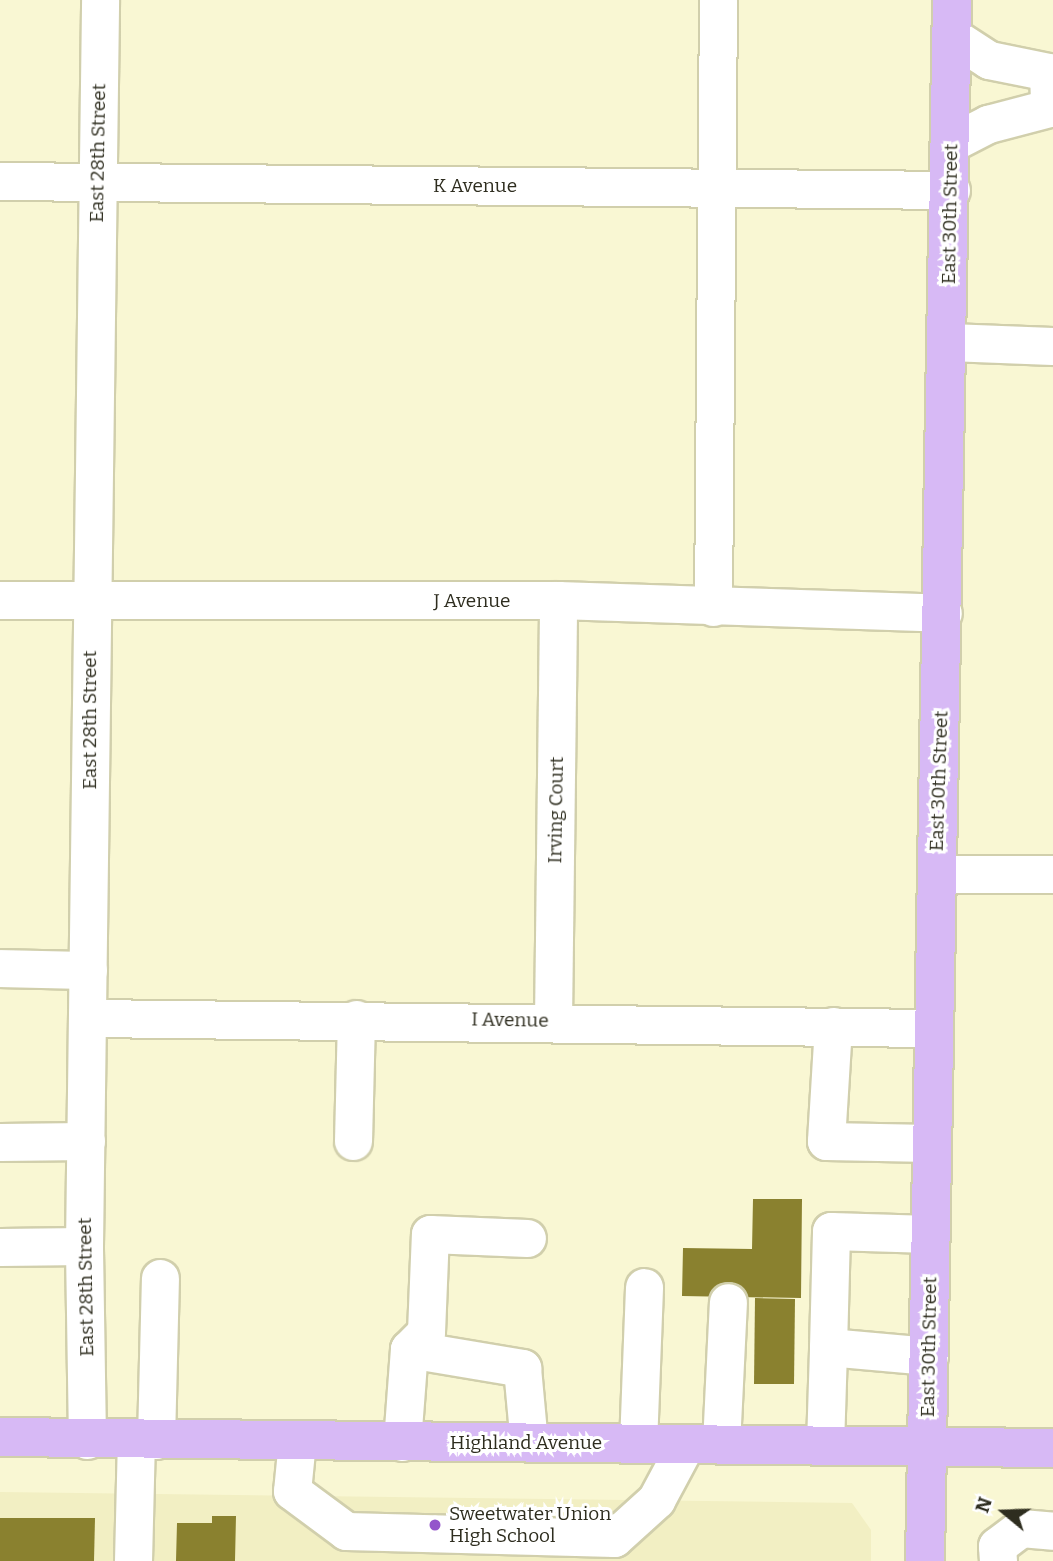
<!DOCTYPE html>
<html>
<head>
<meta charset="utf-8">
<style>
	body { margin:0 }
	#map { position:relative; width:1053px; height:1561px; overflow:hidden; background:#f9f7d3; font-family:Bitter,serif }
	div>[style] { position:absolute }
	[style*='--x'] { left:calc(var(--x)*1px); top:calc(var(--y)*1px); width:calc(var(--w)*1px); rotate:calc(var(--a)*1deg) }
	.built>* { inset:0; background:#f2efc3 }
	.building>* { inset:0; background:#8a812f }
	.roads { filter:drop-shadow(2px 0 #d1cfac) drop-shadow(-2px 0 #d1cfac) drop-shadow(0 2px #d1cfac) drop-shadow(0 -2px #d1cfac) }
	.minor>* { height:37px; margin:-18.5px; padding:0 18.5px; transform-origin:18.5px; border-radius:18.5px; background:#fff }
	.major>* { height:38px; margin:-19px; padding:0 19px; transform-origin:19px; border-radius:19px; background:#d7b9f5 }
	.dots>* { width:19px; height:19px; translate:-50% -50%; box-sizing:border-box; border:4px solid #fff; border-radius:50% }
	span { translate:-50% -50%; white-space:nowrap; text-align:center; line-height:1.15; -webkit-text-stroke:6px #fff; paint-order:stroke }
	.street-label { font-size:19px; color:#2e2d1f }
	.poi-label { font-size:19px; color:#2e2d1f }
	.left { translate:0 -50%; text-align:left }
	.north { position:absolute; left:969px; top:1477px; width:70px; height:70px; -webkit-text-stroke:5px #fff; paint-order:stroke; rotate:289deg; font-size:19px; font-weight:700; line-height:28px; text-align:center; color:#2e2d1f }
	.north::after { content:''; display:block; margin:auto; width:24px; height:32px; background:#2e2d1f; clip-path:polygon(50% 0,100% 100%,50% 72%,0 100%) }
</style>
</head>
<body>
<div id="map">
	<div class="built">
		<i style="clip-path:polygon(0 1492px,852px 1503px,871px 1530px,871px 1561px,0 1561px)"></i>
	</div>
	<div class="building">
		<i style="clip-path:polygon(753px 1199px,802px 1199px,801px 1298px,682px 1296px,683px 1248px,752px 1249px)"></i>
		<i style="clip-path:polygon(755px 1298px,795px 1299px,794px 1384px,754px 1384px)"></i>
		<i style="clip-path:polygon(212px 1516px,236px 1516px,235px 1561px,176px 1561px,177px 1523px,212px 1523px)"></i>
		<i style="clip-path:polygon(0 1518px,95px 1518px,94px 1561px,0 1561px)"></i>
	</div>
	<div class="roads">
		<div class="minor">
			<i style="--x:952;--y:36;--w:44;--a:33"></i>
			<i style="--x:989;--y:60;--w:60;--a:11.5"></i>
			<i style="--x:1048;--y:72;--w:36;--a:88"></i>
			<i style="--x:1049;--y:108;--w:4;--a:0"></i>
			<i style="--x:951;--y:143;--w:42;--a:-27.2"></i>
			<i style="--x:988;--y:124;--w:63;--a:-14.7"></i>
			<i style="--x:0;--y:181;--w:951;--a:0.54"></i>
			<i style="--x:948;--y:342;--w:105;--a:2.2"></i>
			<i style="--x:0;--y:600;--w:558;--a:0"></i>
			<i style="--x:558;--y:600;--w:385;--a:1.9"></i>
			<i style="--x:713;--y:607;--w:607;--a:-89.53"></i>
			<i style="--x:936;--y:874;--w:117;--a:0"></i>
			<i style="--x:0;--y:968;--w:88;--a:1.3"></i>
			<i style="--x:88;--y:1018;--w:844;--a:0.68"></i>
			<i style="--x:553;--y:1021;--w:421;--a:-89.3"></i>
			<i style="--x:833;--y:1026;--w:115;--a:93.5"></i>
			<i style="--x:826;--y:1141;--w:105;--a:1.1"></i>
			<i style="--x:353;--y:1141;--w:122;--a:-88.6"></i>
			<i style="--x:0;--y:1142;--w:86;--a:-0.7"></i>
			<i style="--x:0;--y:1247;--w:84;--a:-0.7"></i>
			<i style="--x:409;--y:1349;--w:24;--a:-45"></i>
			<i style="--x:426;--y:1332;--w:98;--a:-87.7"></i>
			<i style="--x:430;--y:1234;--w:97;--a:2.4"></i>
			<i style="--x:929;--y:1356;--w:101;--a:-174.9"></i>
			<i style="--x:828;--y:1347;--w:116;--a:-88.5"></i>
			<i style="--x:831;--y:1231;--w:99;--a:1.7"></i>
			<i style="--x:87;--y:1440;--w:194;--a:-90.9"></i>
			<i style="--x:84;--y:1246;--w:1246;--a:-89.26"></i>
			<i style="--x:156;--y:1440;--w:162;--a:-88.6"></i>
			<i style="--x:297;--y:1441;--w:50;--a:95.7"></i>
			<i style="--x:292;--y:1491;--w:67;--a:36.5"></i>
			<i style="--x:346;--y:1531;--w:268;--a:1.5"></i>
			<i style="--x:614;--y:1538;--w:57;--a:-42.1"></i>
			<i style="--x:656;--y:1500;--w:64;--a:-61.8"></i>
			<i style="--x:402;--y:1442;--w:93;--a:-85.7"></i>
			<i style="--x:409;--y:1349;--w:115;--a:9.5"></i>
			<i style="--x:522;--y:1368;--w:75;--a:84.7"></i>
			<i style="--x:638;--y:1444;--w:157;--a:-87.8"></i>
			<i style="--x:721;--y:1444;--w:142;--a:-87.2"></i>
			<i style="--x:825;--y:1445;--w:98;--a:-88.2"></i>
			<i style="--x:133;--y:1561;--w:121;--a:-88.6"></i>
			<i style="--x:998;--y:1561;--w:15;--a:-94"></i>
			<i style="--x:997;--y:1546;--w:30;--a:-37"></i>
			<i style="--x:1021;--y:1528;--w:32;--a:5"></i>
		</div>
		<div class="major">
			<i style="--x:0;--y:1437;--w:1053;--a:0.6"></i>
			<i style="--x:925;--y:1561;--w:1561;--a:-89.01"></i>
		</div>
	</div>
	<div class="dots">
		<i style="left:435px;top:1525px;background:#9455cb"></i>
	</div>
	<div class="street-label">
		<span style="left:98px;top:153px;rotate:-89deg">East 28th Street</span>
		<span style="left:475px;top:186px">K Avenue</span>
		<span style="left:950px;top:214px;rotate:-89deg">East 30th Street</span>
		<span style="left:472px;top:601px">J Avenue</span>
		<span style="left:90px;top:720px;rotate:-90deg">East 28th Street</span>
		<span style="left:939px;top:781px;rotate:-88deg">East 30th Street</span>
		<span style="left:556px;top:810px;rotate:-89deg">Irving Court</span>
		<span style="left:510px;top:1020px;rotate:1deg">I Avenue</span>
		<span style="left:86px;top:1287px;rotate:-91deg">East 28th Street</span>
		<span style="left:929px;top:1347px;rotate:-89deg">East 30th Street</span>
		<span style="left:526px;top:1443px">Highland Avenue</span>
	</div>
	<div class="poi-label">
		<span class="left" style="left:449px;top:1525px">Sweetwater Union<br>High School</span>
	</div>
	<div class="north">N</div>
</div>
</body>
</html>
